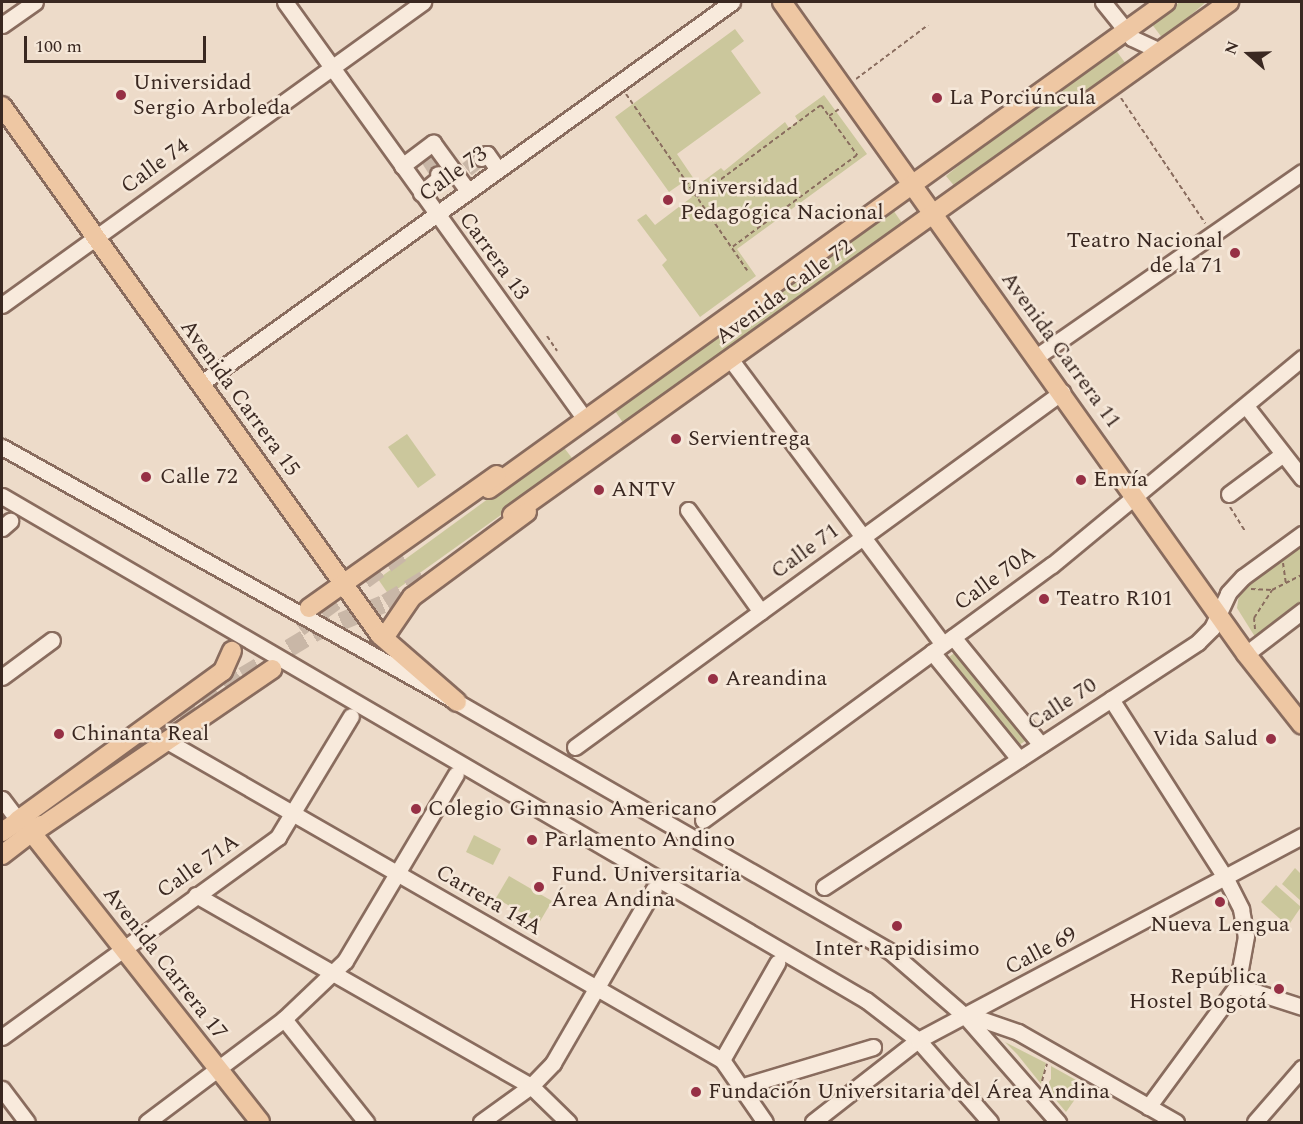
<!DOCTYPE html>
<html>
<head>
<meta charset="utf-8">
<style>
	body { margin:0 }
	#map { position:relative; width:1303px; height:1124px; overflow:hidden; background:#eddbc9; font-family:Spectral,serif }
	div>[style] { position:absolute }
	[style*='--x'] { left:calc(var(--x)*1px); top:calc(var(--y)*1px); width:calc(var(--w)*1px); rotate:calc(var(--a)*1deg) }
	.green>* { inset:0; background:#cbc79c }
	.minor-tunnel>* { height:15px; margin-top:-7.5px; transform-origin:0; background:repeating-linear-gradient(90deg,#c9b7a7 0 15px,transparent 0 23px) }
	.major-tunnel>* { height:18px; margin-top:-9px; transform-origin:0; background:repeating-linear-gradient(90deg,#c9b7a7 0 18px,transparent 0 27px) }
	.path>* { height:2px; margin-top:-1px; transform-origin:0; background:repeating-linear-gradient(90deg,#896c5e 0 4.5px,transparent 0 7.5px) }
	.roads { filter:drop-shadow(2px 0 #896c5e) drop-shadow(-2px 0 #896c5e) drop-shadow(0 2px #896c5e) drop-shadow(0 -2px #896c5e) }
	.minor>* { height:15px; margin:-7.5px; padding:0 7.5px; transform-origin:7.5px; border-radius:7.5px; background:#f8eadc }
	.major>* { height:18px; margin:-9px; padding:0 9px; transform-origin:9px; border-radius:9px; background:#eec7a3 }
	.dots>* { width:16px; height:16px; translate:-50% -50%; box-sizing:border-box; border:3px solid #f5e7d8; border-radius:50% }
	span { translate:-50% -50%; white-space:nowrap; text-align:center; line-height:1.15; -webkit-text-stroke:5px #f5e7d8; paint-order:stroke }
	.poi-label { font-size:22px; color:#3a2821 }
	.left { translate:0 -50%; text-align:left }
	.right { translate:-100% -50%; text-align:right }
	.street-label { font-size:22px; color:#3a2821 }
	.frame { position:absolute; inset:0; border:3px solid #3a2821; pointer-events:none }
	.north { position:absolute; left:1219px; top:24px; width:60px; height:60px; -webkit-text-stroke:4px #f5e7d8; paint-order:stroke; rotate:290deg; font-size:16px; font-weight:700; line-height:24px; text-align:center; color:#3a2821 }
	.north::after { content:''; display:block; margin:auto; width:21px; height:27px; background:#3a2821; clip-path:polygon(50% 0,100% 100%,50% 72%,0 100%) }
	.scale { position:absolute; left:24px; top:36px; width:182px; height:27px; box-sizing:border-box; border:3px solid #3a2821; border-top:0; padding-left:8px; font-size:18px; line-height:21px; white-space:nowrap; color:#3a2821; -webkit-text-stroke:4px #f5e7d8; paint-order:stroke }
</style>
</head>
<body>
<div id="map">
	<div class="green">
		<i style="clip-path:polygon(1180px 2px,1206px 2px,1163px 39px,1151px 23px)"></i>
		<i style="clip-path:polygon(735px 29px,744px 41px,731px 51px,761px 93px,677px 154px,698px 185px,721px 168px,724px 171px,785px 122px,789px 128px,798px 121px,795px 116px,824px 95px,867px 154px,737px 249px,756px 276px,700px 317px,662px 265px,667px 260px,637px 220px,646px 214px,655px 225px,692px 197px,682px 183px,669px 192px,615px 117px)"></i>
		<i style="clip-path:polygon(1115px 49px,1126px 64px,956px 188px,946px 176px,1011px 123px)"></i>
		<i style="clip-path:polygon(891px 207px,902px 223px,626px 427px,615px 411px)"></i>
		<i style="clip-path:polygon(407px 434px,436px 475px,418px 488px,388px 447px)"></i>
		<i style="clip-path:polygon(562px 445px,575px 462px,389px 595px,378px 579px)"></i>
		<i style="clip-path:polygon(1301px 543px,1301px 605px,1257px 640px,1237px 608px,1240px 588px)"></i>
		<i style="clip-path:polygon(957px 651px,1028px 739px,1015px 748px,945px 660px)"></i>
		<i style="clip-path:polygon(474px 835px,501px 849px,493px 865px,466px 852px)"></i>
		<i style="clip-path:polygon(1295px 868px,1301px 874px,1301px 901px,1282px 884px)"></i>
		<i style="clip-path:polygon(509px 876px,552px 901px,539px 923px,496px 898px)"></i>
		<i style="clip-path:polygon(1276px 885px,1301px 907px,1288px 926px,1261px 902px)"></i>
		<i style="clip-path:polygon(1005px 1042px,1046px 1063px,1041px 1084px,1017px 1054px)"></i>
		<i style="clip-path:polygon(1051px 1066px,1085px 1085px,1066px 1112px,1045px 1087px,1051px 1079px)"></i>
	</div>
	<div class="minor-tunnel">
		<i style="--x:428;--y:158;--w:19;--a:58"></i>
		<i style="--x:467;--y:169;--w:18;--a:-38"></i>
	</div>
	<div class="major-tunnel">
		<i style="--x:299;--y:628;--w:129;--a:-36.2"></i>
		<i style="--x:138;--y:751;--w:129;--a:-35.5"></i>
		<i style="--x:243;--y:676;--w:85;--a:-31.1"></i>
		<i style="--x:316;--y:632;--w:76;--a:-22.5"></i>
		<i style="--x:386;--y:603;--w:46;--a:-31.6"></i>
	</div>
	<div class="path">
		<i style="--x:856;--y:79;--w:90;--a:-36.9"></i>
		<i style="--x:626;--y:94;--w:214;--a:55.5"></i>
		<i style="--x:1121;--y:98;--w:151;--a:56.1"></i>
		<i style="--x:829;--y:116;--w:12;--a:-35"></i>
		<i style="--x:697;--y:197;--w:154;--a:-36.6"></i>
		<i style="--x:821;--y:105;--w:62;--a:54.2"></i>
		<i style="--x:857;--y:155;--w:155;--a:143.6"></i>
		<i style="--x:547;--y:336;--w:18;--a:56"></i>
		<i style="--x:1230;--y:507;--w:28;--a:58"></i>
		<i style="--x:1283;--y:563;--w:21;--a:82"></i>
		<i style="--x:1251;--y:589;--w:21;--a:3"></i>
		<i style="--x:1272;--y:590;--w:34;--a:-27"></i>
		<i style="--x:1255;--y:629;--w:11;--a:-95"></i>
		<i style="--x:1254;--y:618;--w:33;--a:-57"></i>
		<i style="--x:1042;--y:1081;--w:18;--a:-74"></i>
	</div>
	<div class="roads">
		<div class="minor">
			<i style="--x:285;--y:2;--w:512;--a:54.29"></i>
			<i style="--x:1103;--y:2;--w:46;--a:51.1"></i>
			<i style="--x:1132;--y:38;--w:31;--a:25"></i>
			<i style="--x:2;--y:25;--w:40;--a:-34.9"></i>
			<i style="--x:481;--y:158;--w:7;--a:-34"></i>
			<i style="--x:487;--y:154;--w:19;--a:55"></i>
			<i style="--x:402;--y:166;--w:39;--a:-37"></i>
			<i style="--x:433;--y:143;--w:59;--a:53.9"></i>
			<i style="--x:421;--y:193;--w:26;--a:-39"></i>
			<i style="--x:441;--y:177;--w:4;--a:-135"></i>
			<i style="--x:2;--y:305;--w:519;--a:-35.74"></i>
			<i style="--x:1036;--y:357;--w:324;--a:-34.8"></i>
			<i style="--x:731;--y:360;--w:354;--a:53.3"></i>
			<i style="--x:200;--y:384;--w:655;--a:-35.68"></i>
			<i style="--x:1246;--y:406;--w:91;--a:52.1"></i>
			<i style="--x:2;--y:447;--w:522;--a:29.27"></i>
			<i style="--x:457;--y:702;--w:501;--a:29.94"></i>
			<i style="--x:891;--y:952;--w:99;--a:40.9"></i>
			<i style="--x:966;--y:1017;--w:140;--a:48.8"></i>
			<i style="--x:1229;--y:494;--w:67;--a:-36.5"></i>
			<i style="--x:2;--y:496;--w:1000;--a:30.26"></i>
			<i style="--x:866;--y:1000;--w:66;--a:37.6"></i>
			<i style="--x:918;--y:1040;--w:109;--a:48.7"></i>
			<i style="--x:688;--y:510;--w:125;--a:54.4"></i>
			<i style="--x:2;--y:528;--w:11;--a:-41"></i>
			<i style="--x:953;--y:637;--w:139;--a:50.8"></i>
			<i style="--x:932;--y:652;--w:138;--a:50.9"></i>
			<i style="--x:1246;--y:654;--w:71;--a:-37.5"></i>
			<i style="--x:2;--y:677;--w:62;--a:-36.5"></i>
			<i style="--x:1111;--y:699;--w:211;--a:57.4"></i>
			<i style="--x:1225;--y:877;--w:36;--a:63"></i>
			<i style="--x:1241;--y:909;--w:27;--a:80"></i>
			<i style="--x:1246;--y:936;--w:51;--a:100.2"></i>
			<i style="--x:1237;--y:986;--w:150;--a:126.3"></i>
			<i style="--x:167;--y:741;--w:640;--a:29.89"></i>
			<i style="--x:722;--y:1060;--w:75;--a:55.3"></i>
			<i style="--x:575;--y:747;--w:603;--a:-36.09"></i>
			<i style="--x:2;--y:799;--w:26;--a:53"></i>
			<i style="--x:703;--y:820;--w:432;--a:-36.2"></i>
			<i style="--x:1052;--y:565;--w:325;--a:-39.6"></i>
			<i style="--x:824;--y:887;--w:447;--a:-33.2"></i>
			<i style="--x:1198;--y:642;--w:20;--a:-45"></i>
			<i style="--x:1212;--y:628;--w:38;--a:-65"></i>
			<i style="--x:1228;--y:593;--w:22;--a:-47"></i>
			<i style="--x:1243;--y:577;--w:73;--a:-36.1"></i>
			<i style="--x:196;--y:895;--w:386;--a:29.7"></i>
			<i style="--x:531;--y:1086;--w:52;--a:44.2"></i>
			<i style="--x:1237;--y:986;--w:68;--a:17.9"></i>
			<i style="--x:969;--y:1015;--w:52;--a:19.1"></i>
			<i style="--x:1018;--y:1032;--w:182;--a:29.7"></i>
			<i style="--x:284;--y:1019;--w:132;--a:51.5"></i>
			<i style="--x:2;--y:1037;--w:341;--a:-35.9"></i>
			<i style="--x:278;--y:837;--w:141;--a:-58.9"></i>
			<i style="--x:722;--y:1060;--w:112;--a:-60.4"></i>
			<i style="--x:740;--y:1087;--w:139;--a:-16.7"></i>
			<i style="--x:2;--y:1089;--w:41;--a:52.9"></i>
			<i style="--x:147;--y:1122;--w:171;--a:-36.9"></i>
			<i style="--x:284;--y:1019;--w:84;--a:-43.6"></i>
			<i style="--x:345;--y:961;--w:217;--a:-59.3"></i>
			<i style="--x:481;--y:1122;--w:62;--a:-35.8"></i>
			<i style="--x:531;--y:1086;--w:32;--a:-46"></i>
			<i style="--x:553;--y:1063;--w:201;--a:-59.9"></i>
			<i style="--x:813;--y:1122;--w:133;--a:-38"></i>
			<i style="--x:918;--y:1040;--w:435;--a:-28"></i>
			<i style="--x:1255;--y:1122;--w:72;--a:-49"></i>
		</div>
		<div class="major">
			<i style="--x:782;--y:2;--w:800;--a:54.56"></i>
			<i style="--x:1246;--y:654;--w:90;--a:51.7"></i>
			<i style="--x:2;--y:106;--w:650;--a:54.45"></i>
			<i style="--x:380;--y:635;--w:102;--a:41"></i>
			<i style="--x:489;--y:489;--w:834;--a:-35.73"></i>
			<i style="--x:512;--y:515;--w:882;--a:-35.58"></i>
			<i style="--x:309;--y:608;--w:230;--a:-35.3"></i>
			<i style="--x:384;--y:638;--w:50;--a:-55.7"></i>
			<i style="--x:412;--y:597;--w:143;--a:-36.5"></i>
			<i style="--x:18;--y:820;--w:253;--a:-36"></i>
			<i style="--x:223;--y:671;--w:22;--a:-66"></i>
			<i style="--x:2;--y:832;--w:30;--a:-34"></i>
			<i style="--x:32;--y:833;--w:368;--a:51.7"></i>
			<i style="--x:32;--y:833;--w:291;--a:-34.3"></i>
			<i style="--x:2;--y:855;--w:49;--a:-37.6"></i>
		</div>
	</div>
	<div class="dots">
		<i style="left:121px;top:95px;background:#963045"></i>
		<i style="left:937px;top:98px;background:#963045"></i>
		<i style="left:668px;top:200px;background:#963045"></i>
		<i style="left:1235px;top:253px;background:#963045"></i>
		<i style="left:676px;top:439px;background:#963045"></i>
		<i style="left:146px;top:477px;background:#963045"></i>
		<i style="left:1081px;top:480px;background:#963045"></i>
		<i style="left:599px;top:490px;background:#963045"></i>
		<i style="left:1044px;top:599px;background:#963045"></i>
		<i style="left:713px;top:679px;background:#963045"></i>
		<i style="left:59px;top:734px;background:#963045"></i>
		<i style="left:1271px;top:739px;background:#963045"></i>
		<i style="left:416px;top:809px;background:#963045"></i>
		<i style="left:532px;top:840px;background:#963045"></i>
		<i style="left:539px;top:887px;background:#963045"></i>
		<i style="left:1220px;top:902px;background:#963045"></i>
		<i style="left:897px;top:926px;background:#963045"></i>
		<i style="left:1279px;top:989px;background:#963045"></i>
		<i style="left:696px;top:1092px;background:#963045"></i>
	</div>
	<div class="poi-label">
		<span class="left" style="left:133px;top:95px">Universidad<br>Sergio Arboleda</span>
		<span class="left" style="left:949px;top:98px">La Porciúncula</span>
		<span class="left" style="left:680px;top:200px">Universidad<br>Pedagógica Nacional</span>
		<span class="right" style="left:1223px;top:253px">Teatro Nacional<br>de la 71</span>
		<span class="left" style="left:688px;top:439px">Servientrega</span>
		<span class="left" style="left:160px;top:477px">Calle 72</span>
		<span class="left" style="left:1093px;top:480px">Envía</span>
		<span class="left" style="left:611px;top:490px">ANTV</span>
		<span class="left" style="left:1056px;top:599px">Teatro R101</span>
		<span class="left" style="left:725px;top:679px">Areandina</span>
		<span class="left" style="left:71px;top:734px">Chinanta Real</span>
		<span class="right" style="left:1258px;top:739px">Vida Salud</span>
		<span class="left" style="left:428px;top:809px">Colegio Gimnasio Americano</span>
		<span class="left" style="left:544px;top:840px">Parlamento Andino</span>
		<span class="left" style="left:551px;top:887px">Fund. Universitaria<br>Área Andina</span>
		<span style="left:1220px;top:925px">Nueva Lengua</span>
		<span style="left:897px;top:949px">Inter Rapidisimo</span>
		<span class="right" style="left:1267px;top:989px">República<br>Hostel Bogotá</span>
		<span class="left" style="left:708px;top:1092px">Fundación Universitaria del Área Andina</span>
	</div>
	<div class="street-label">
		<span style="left:155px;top:166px;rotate:-36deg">Calle 74</span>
		<span style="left:453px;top:174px;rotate:-36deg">Calle 73</span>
		<span style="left:494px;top:256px;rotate:54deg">Carrera 13</span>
		<span style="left:784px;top:292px;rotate:-36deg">Avenida Calle 72</span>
		<span style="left:1061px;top:350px;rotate:54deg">Avenida Carrera 11</span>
		<span style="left:240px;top:398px;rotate:54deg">Avenida Carrera 15</span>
		<span style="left:805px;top:551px;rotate:-36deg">Calle 71</span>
		<span style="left:995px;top:578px;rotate:-36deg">Calle 70A</span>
		<span style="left:1062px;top:704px;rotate:-33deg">Calle 70</span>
		<span style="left:198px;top:866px;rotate:-35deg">Calle 71A</span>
		<span style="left:489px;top:900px;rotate:30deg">Carrera 14A</span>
		<span style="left:1041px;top:951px;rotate:-28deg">Calle 69</span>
		<span style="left:165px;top:963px;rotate:52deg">Avenida Carrera 17</span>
	</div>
	<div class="frame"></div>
	<div class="north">N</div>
	<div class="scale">100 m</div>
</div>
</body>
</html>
